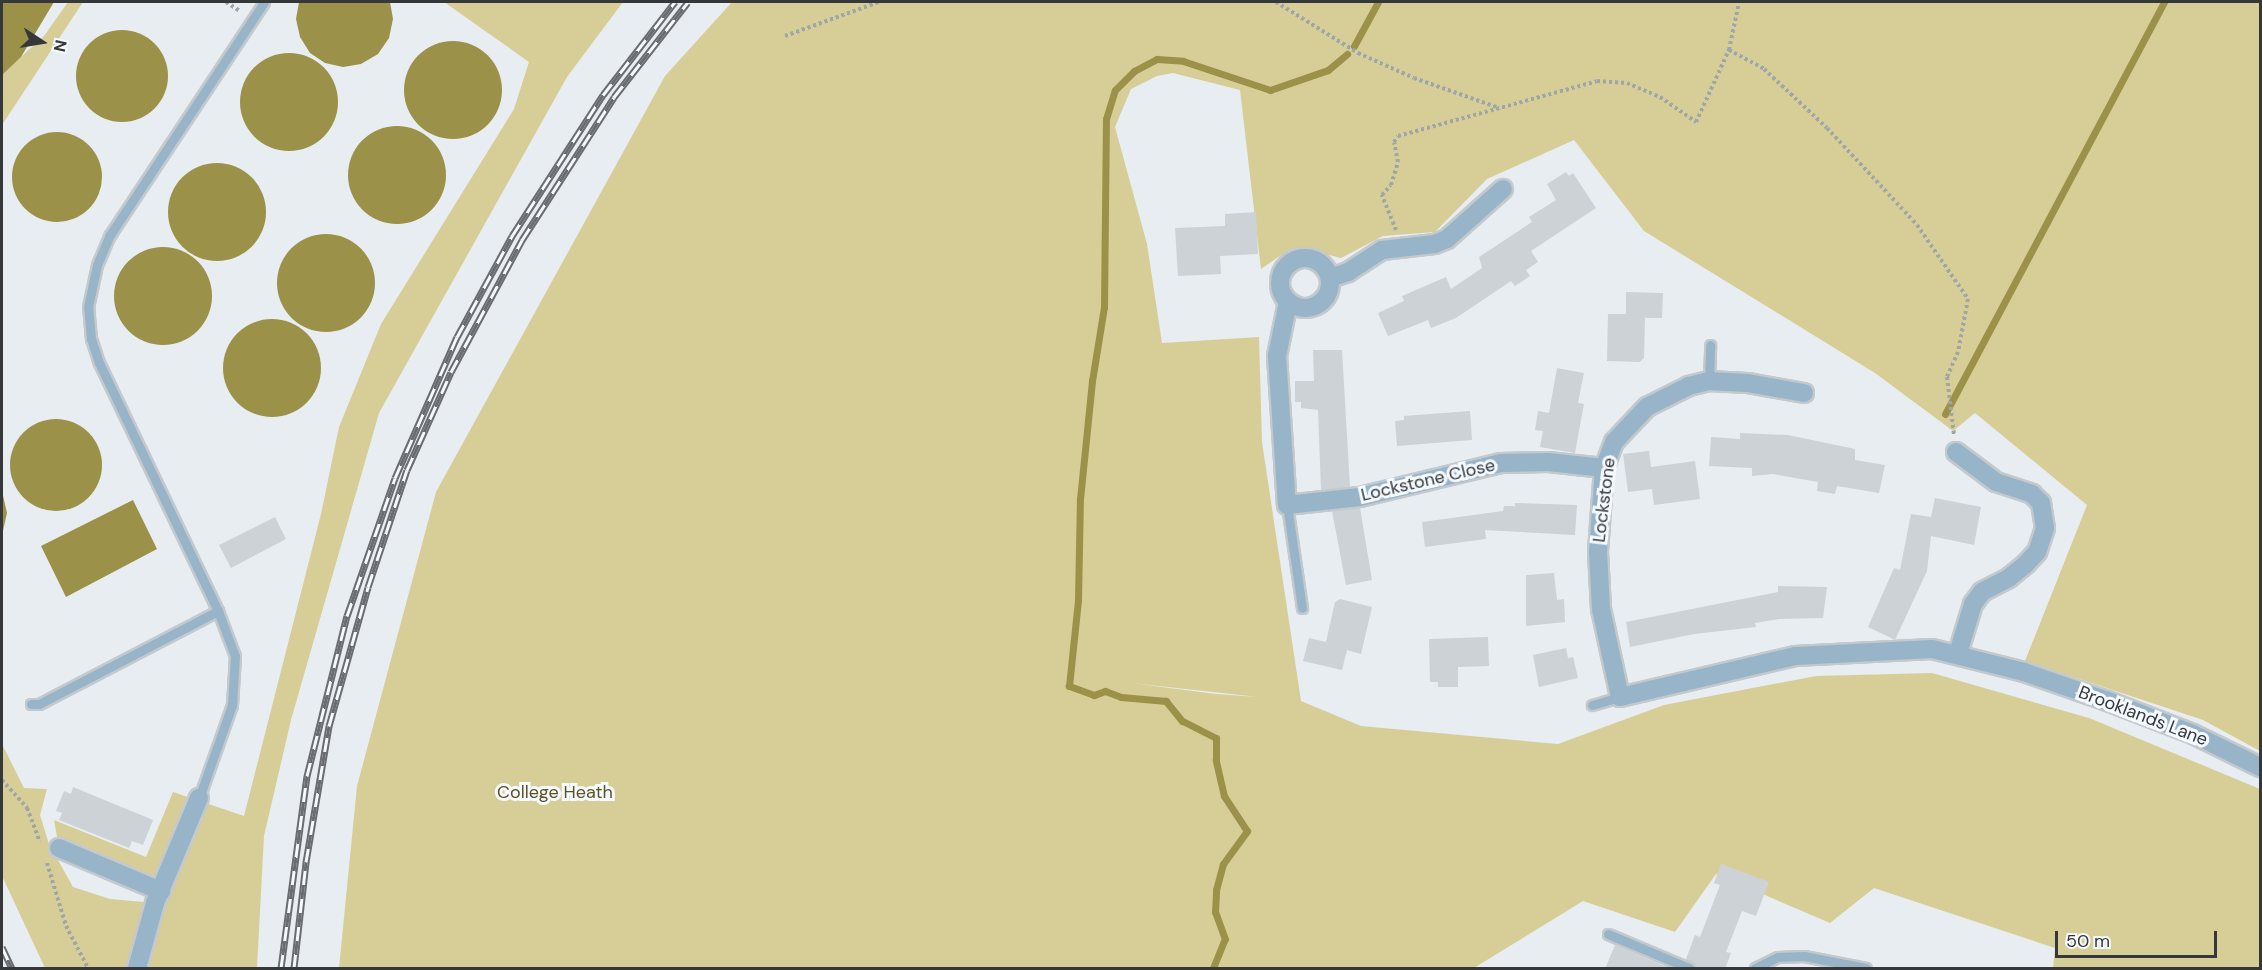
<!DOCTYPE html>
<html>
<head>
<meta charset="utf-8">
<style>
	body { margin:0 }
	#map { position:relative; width:2262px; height:970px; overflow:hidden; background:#e7edf1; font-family:"DM Sans",sans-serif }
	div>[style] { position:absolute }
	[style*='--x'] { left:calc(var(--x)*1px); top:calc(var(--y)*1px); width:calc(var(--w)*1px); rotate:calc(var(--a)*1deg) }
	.green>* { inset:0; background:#d7ce97 }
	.water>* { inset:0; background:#9c9149 }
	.round { border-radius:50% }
	.stream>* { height:7px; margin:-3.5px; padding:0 3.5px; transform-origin:3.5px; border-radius:3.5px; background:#9c9149 }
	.building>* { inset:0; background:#ccd2d6 }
	.path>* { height:4px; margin-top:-2px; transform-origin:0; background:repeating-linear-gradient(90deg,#a0a5a8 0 3px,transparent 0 6px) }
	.roads { filter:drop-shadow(2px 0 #c3c9cc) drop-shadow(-2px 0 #c3c9cc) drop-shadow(0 2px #c3c9cc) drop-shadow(0 -2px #c3c9cc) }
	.service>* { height:9px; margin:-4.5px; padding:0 4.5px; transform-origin:4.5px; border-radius:4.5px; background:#98b4c8 }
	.minor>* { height:18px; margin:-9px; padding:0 9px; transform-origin:9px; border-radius:9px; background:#98b4c8 }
	.minor>.ring { margin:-9px; padding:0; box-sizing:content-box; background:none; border:18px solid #98b4c8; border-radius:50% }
	.rail>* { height:7px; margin-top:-3.5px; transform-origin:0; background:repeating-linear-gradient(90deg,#f4faff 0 14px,#6a6d6f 0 28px); box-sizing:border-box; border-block:2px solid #6a6d6f }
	span { translate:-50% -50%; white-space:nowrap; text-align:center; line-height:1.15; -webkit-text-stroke:6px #f4faff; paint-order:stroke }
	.street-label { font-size:18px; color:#353739 }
	.park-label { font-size:18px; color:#5d541e }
	.frame { position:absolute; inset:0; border:3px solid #353739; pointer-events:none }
	.north { position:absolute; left:12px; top:12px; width:60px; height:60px; -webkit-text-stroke:4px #f4faff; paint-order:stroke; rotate:102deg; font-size:16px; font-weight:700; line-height:24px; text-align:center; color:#353739 }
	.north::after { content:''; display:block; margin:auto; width:21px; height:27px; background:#353739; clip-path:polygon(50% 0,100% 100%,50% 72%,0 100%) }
	.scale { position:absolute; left:2055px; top:931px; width:162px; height:27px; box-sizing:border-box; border:3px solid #353739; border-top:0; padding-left:8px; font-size:18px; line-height:21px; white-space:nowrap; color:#353739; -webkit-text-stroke:4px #f4faff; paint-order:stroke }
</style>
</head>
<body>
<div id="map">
	<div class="green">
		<i style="clip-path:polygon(68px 2px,83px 2px,2px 125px,2px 74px,44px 36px)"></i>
		<i style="clip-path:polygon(444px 2px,623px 2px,567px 77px,379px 413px,291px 720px,264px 836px,257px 968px,45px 968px,2px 876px,2px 744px,24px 788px,47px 789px,40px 815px,49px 844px,73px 887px,110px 899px,155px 903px,160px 891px,59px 848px,54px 820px,146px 857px,173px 792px,244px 816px,321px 514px,339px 427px,381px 324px,514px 109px,529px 62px)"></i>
		<i style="clip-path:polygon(evenodd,732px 2px,2260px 2px,2260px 751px,2203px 720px,2025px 661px,2087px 505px,1975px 413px,1953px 431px,1875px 373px,1644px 231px,1574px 140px,1487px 179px,1435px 232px,1383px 236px,1341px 258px,1313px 251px,1284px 253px,1261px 269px,1240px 90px,1173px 73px,1157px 76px,1131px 89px,1115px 127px,1147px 244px,1162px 343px,1259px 337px,1262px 442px,1301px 701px,1361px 726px,1558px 744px,1664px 705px,1816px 676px,1932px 673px,2089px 718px,2260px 789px,2260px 968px,2053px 968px,2055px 948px,1874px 888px,1830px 923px,1716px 874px,1675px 932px,1583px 901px,1474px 968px,339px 968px,357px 786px,436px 492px,665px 76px,732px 2px,1131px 683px,1258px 697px,1216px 694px,1131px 683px)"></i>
	</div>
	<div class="water">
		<i style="clip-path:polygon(2px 2px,54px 2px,21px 57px,2px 75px)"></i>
		<i style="clip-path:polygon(299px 2px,390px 2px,393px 19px,389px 38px,378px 54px,361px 64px,343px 67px,325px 63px,310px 53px,300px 37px,296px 19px)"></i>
		<i class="round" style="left:76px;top:30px;width:92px;height:92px"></i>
		<i class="round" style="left:404px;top:41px;width:98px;height:98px"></i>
		<i class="round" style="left:240px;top:53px;width:98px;height:98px"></i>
		<i class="round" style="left:348px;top:126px;width:98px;height:98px"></i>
		<i class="round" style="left:12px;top:132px;width:90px;height:90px"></i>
		<i class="round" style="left:168px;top:163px;width:98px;height:98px"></i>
		<i class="round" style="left:277px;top:234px;width:98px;height:98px"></i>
		<i class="round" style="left:114px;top:247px;width:98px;height:98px"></i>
		<i class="round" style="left:223px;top:319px;width:98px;height:98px"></i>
		<i class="round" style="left:10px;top:419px;width:92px;height:92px"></i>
		<i style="clip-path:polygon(2px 491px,7px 513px,2px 535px)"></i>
		<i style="clip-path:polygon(133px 500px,157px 549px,66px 597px,41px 546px)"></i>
	</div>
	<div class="stream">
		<i style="--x:1354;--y:46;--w:50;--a:-61.4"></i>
		<i style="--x:1945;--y:414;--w:467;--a:-62"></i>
		<i style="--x:1213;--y:968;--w:31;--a:-68"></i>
		<i style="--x:1225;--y:939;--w:29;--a:-110"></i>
		<i style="--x:1215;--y:912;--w:22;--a:-87"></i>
		<i style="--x:1216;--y:890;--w:27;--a:-75"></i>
		<i style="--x:1223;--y:864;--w:41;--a:-54"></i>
		<i style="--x:1247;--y:831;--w:42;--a:-123.3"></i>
		<i style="--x:1224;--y:796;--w:37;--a:-103"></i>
		<i style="--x:1216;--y:760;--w:22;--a:-90"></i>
		<i style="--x:1216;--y:738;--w:38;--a:-153"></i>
		<i style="--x:1182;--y:721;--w:26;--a:-129"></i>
		<i style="--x:1166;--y:701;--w:45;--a:-174.9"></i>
		<i style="--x:1121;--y:697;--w:17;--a:-159"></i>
		<i style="--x:1105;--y:691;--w:12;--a:160"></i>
		<i style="--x:1094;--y:695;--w:27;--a:-160"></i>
		<i style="--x:1069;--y:686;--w:86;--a:-84"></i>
		<i style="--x:1078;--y:600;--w:101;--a:-88.9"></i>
		<i style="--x:1080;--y:499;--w:119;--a:-84.2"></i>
		<i style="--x:1092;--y:381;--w:75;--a:-80.8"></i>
		<i style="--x:1104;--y:307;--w:188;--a:-89.4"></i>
		<i style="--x:1106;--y:119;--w:30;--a:-73"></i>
		<i style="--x:1115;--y:90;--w:27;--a:-45"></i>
		<i style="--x:1134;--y:71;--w:26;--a:-28"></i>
		<i style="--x:1157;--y:59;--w:26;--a:4"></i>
		<i style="--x:1183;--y:61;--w:92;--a:18.4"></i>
		<i style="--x:1270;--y:90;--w:61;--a:-19"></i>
		<i style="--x:1328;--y:70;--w:25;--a:-40"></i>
	</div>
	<div class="building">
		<i style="clip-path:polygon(1566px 172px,1569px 176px,1573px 173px,1596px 208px,1531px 251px,1538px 262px,1526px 270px,1530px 276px,1515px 286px,1511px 281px,1456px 318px,1431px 328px,1428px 320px,1388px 336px,1378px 313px,1404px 301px,1402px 296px,1446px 277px,1451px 289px,1482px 268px,1479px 257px,1532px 222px,1529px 217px,1556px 200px,1547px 184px)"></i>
		<i style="clip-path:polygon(1256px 212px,1258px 254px,1220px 256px,1221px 274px,1178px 276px,1175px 228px,1225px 226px,1225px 214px)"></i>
		<i style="clip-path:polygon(1626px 292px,1663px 293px,1662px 318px,1645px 318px,1644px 358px,1640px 362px,1607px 361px,1608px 314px,1626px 314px)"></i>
		<i style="clip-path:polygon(1313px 350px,1342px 350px,1350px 487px,1321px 490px,1318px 410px,1301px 408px,1301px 402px,1295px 402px,1295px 381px,1314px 381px)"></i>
		<i style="clip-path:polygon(1557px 368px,1584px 373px,1578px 403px,1584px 404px,1575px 453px,1540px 447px,1543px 431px,1535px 430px,1538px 411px,1549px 413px)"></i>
		<i style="clip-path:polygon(1470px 411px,1472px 440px,1397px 446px,1395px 421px,1404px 420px,1404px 416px)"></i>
		<i style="clip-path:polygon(1740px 433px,1788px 435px,1855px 449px,1855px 460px,1885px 465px,1879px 493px,1837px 486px,1835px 494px,1817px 491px,1818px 482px,1773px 474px,1752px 476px,1752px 468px,1709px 466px,1711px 437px,1740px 439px)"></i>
		<i style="clip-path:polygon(1649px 451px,1651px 467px,1695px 461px,1700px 499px,1654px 505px,1652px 489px,1628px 492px,1623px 454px)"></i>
		<i style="clip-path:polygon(1935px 498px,1981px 507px,1974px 545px,1931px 536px,1927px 571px,1895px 640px,1868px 627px,1894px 568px,1900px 570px,1911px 514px,1931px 517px)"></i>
		<i style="clip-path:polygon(1515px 503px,1577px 505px,1575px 535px,1485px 530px,1486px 539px,1425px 547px,1422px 522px,1503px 511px,1504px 506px,1515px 506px)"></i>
		<i style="clip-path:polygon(1360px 508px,1372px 580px,1346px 585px,1332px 511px)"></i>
		<i style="clip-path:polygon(275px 517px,286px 539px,231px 568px,219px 545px)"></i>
		<i style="clip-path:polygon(1554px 573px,1557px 600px,1564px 599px,1565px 622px,1526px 626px,1526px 575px)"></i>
		<i style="clip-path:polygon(1778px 586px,1827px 587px,1823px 618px,1779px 619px,1755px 623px,1756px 627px,1694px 634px,1630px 647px,1626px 622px,1778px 592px)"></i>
		<i style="clip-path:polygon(1340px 599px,1372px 607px,1361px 654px,1347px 650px,1342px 670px,1303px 661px,1309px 638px,1326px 642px,1335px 602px)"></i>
		<i style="clip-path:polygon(1488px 637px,1489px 666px,1458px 667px,1458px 687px,1438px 687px,1438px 682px,1430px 682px,1429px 639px)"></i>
		<i style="clip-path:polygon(1566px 648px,1568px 658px,1573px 657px,1578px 678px,1539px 687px,1533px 655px)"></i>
		<i style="clip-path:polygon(73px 787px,153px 820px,143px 845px,132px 841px,129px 848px,59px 820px,62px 813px,56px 811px,64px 791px,71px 794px)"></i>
		<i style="clip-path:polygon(1721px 864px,1769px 882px,1756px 916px,1742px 911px,1726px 952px,1731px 953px,1725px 969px,1696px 969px,1686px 959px,1695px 935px,1700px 937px,1720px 885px,1714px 883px)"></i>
		<i style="clip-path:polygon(1615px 945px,1671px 969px,1605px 969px)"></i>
	</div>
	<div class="path">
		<i style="--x:226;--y:2;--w:17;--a:33"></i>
		<i style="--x:1276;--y:2;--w:97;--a:31.9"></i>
		<i style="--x:1358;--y:53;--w:61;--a:24.1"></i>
		<i style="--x:1414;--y:78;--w:90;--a:19.4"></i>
		<i style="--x:785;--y:36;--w:100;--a:-19.9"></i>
		<i style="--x:1729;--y:50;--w:49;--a:-78.2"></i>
		<i style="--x:1396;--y:230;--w:38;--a:-112"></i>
		<i style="--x:1382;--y:195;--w:13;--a:-48"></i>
		<i style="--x:1391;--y:185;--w:24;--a:-73"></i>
		<i style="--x:1398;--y:162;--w:20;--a:-101"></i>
		<i style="--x:1394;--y:142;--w:7;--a:-56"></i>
		<i style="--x:1398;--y:136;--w:206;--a:-15.4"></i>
		<i style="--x:1597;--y:81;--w:30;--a:4"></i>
		<i style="--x:1627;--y:83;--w:36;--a:23"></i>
		<i style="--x:1660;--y:97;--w:44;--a:34.8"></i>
		<i style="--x:1696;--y:122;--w:79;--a:-65.4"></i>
		<i style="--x:1729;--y:50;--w:40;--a:28"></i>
		<i style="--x:1764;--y:69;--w:86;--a:43.1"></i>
		<i style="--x:1827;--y:128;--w:132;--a:47.1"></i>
		<i style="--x:1917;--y:225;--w:90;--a:55.4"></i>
		<i style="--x:1968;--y:299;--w:54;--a:100.7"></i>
		<i style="--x:1958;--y:352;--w:27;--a:114"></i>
		<i style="--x:1947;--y:377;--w:58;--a:83.1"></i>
		<i style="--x:2;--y:780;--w:38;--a:48"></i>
		<i style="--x:27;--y:808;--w:36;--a:69"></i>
		<i style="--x:47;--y:863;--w:66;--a:73.2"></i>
		<i style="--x:66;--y:926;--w:47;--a:62.4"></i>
	</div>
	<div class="roads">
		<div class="service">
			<i style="--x:1709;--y:381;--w:36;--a:-88"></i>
			<i style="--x:1287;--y:505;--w:104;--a:81.7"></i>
			<i style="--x:31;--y:704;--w:8;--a:0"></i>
			<i style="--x:39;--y:704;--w:202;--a:-27.5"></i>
			<i style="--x:1592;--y:705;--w:29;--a:-16"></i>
			<i style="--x:199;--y:798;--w:99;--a:-70.5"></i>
			<i style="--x:232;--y:705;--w:49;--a:-86.5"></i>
			<i style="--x:235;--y:656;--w:48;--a:-110.7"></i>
			<i style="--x:218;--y:611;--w:275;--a:-115.6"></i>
			<i style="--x:99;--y:363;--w:25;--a:-108"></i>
			<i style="--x:91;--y:339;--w:32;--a:-95"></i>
			<i style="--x:88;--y:307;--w:43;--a:-77.9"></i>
			<i style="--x:97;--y:265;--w:33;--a:-67"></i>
			<i style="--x:110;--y:235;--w:279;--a:-56.5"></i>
			<i style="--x:1608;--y:934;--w:88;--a:22.8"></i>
			<i style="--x:1755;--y:968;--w:25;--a:-26"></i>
			<i style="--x:1778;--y:957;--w:26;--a:-2"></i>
			<i style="--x:1804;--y:956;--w:63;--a:11"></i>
		</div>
		<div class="minor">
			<i class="ring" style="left:1280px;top:258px;width:32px;height:32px"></i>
			<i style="--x:1330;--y:278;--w:19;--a:-18"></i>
			<i style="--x:1348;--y:272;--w:40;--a:-32.9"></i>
			<i style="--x:1382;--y:250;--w:53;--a:-6.5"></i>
			<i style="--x:1435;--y:244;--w:13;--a:-23"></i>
			<i style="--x:1447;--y:239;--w:75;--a:-41.8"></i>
			<i style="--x:1288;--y:302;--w:55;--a:101.5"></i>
			<i style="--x:1277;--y:356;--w:149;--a:86.2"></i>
			<i style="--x:1287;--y:505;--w:73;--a:-6.3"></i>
			<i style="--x:1360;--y:497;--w:145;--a:-13.6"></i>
			<i style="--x:1501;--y:463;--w:47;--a:-1.2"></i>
			<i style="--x:1548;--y:462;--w:56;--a:6.1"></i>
			<i style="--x:1804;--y:393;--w:58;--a:-170"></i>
			<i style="--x:1747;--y:383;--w:38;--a:-177"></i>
			<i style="--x:1709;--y:381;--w:21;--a:166"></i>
			<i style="--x:1689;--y:386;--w:47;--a:153.4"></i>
			<i style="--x:1647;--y:407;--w:48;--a:133.3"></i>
			<i style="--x:1614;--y:442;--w:28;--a:111"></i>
			<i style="--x:1604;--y:468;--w:84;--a:94.1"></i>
			<i style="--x:1598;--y:552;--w:57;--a:87"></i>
			<i style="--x:1601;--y:609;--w:90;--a:77.8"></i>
			<i style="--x:1620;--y:697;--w:180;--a:-13.2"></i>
			<i style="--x:1795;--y:656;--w:137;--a:-2.9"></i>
			<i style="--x:1932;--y:649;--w:95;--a:14"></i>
			<i style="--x:2024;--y:672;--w:86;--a:19.1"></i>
			<i style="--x:2105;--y:700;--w:94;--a:21.1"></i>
			<i style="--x:2193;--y:734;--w:75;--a:26.2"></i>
			<i style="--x:1956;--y:452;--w:50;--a:36.9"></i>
			<i style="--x:1996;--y:482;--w:38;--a:18"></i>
			<i style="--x:2032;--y:494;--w:13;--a:45"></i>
			<i style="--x:2041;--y:503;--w:25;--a:81"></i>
			<i style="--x:2045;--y:528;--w:25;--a:108"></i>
			<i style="--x:2037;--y:552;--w:16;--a:133"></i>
			<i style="--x:2026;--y:564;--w:22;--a:141"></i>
			<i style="--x:2009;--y:578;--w:30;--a:153"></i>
			<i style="--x:1982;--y:592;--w:15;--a:127"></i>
			<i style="--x:1973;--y:604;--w:51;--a:107"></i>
			<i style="--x:59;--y:848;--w:111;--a:22.9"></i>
			<i style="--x:137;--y:968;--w:67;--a:-74.5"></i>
			<i style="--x:155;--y:903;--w:114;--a:-67.3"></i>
		</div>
	</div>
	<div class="rail">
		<i style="--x:2;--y:947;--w:23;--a:65"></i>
		<i style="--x:281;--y:968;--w:194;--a:-82.3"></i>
		<i style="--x:307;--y:776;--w:165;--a:-76"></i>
		<i style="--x:347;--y:616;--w:146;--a:-70.8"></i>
		<i style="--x:395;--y:478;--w:154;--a:-66.3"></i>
		<i style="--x:457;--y:337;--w:115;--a:-61.4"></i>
		<i style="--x:512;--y:236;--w:168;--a:-57.2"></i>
		<i style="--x:603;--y:95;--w:118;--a:-52.3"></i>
		<i style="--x:294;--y:968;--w:107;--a:-83.5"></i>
		<i style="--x:306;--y:862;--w:138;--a:-80.4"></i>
		<i style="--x:329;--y:726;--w:144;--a:-74.3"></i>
		<i style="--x:368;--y:587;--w:123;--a:-71.6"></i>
		<i style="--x:407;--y:470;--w:107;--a:-65.8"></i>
		<i style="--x:451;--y:372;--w:150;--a:-61.7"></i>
		<i style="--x:522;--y:240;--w:170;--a:-57.2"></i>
		<i style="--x:614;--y:97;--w:120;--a:-52.1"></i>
	</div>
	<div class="street-label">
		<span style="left:1428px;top:480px;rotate:-13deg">Lockstone Close</span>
		<span style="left:1604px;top:500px;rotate:-83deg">Lockstone</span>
		<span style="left:2143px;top:716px;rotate:21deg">Brooklands Lane</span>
	</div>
	<div class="park-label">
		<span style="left:555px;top:792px">College Heath</span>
	</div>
	<div class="frame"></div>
	<div class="north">N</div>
	<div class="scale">50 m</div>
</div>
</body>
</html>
